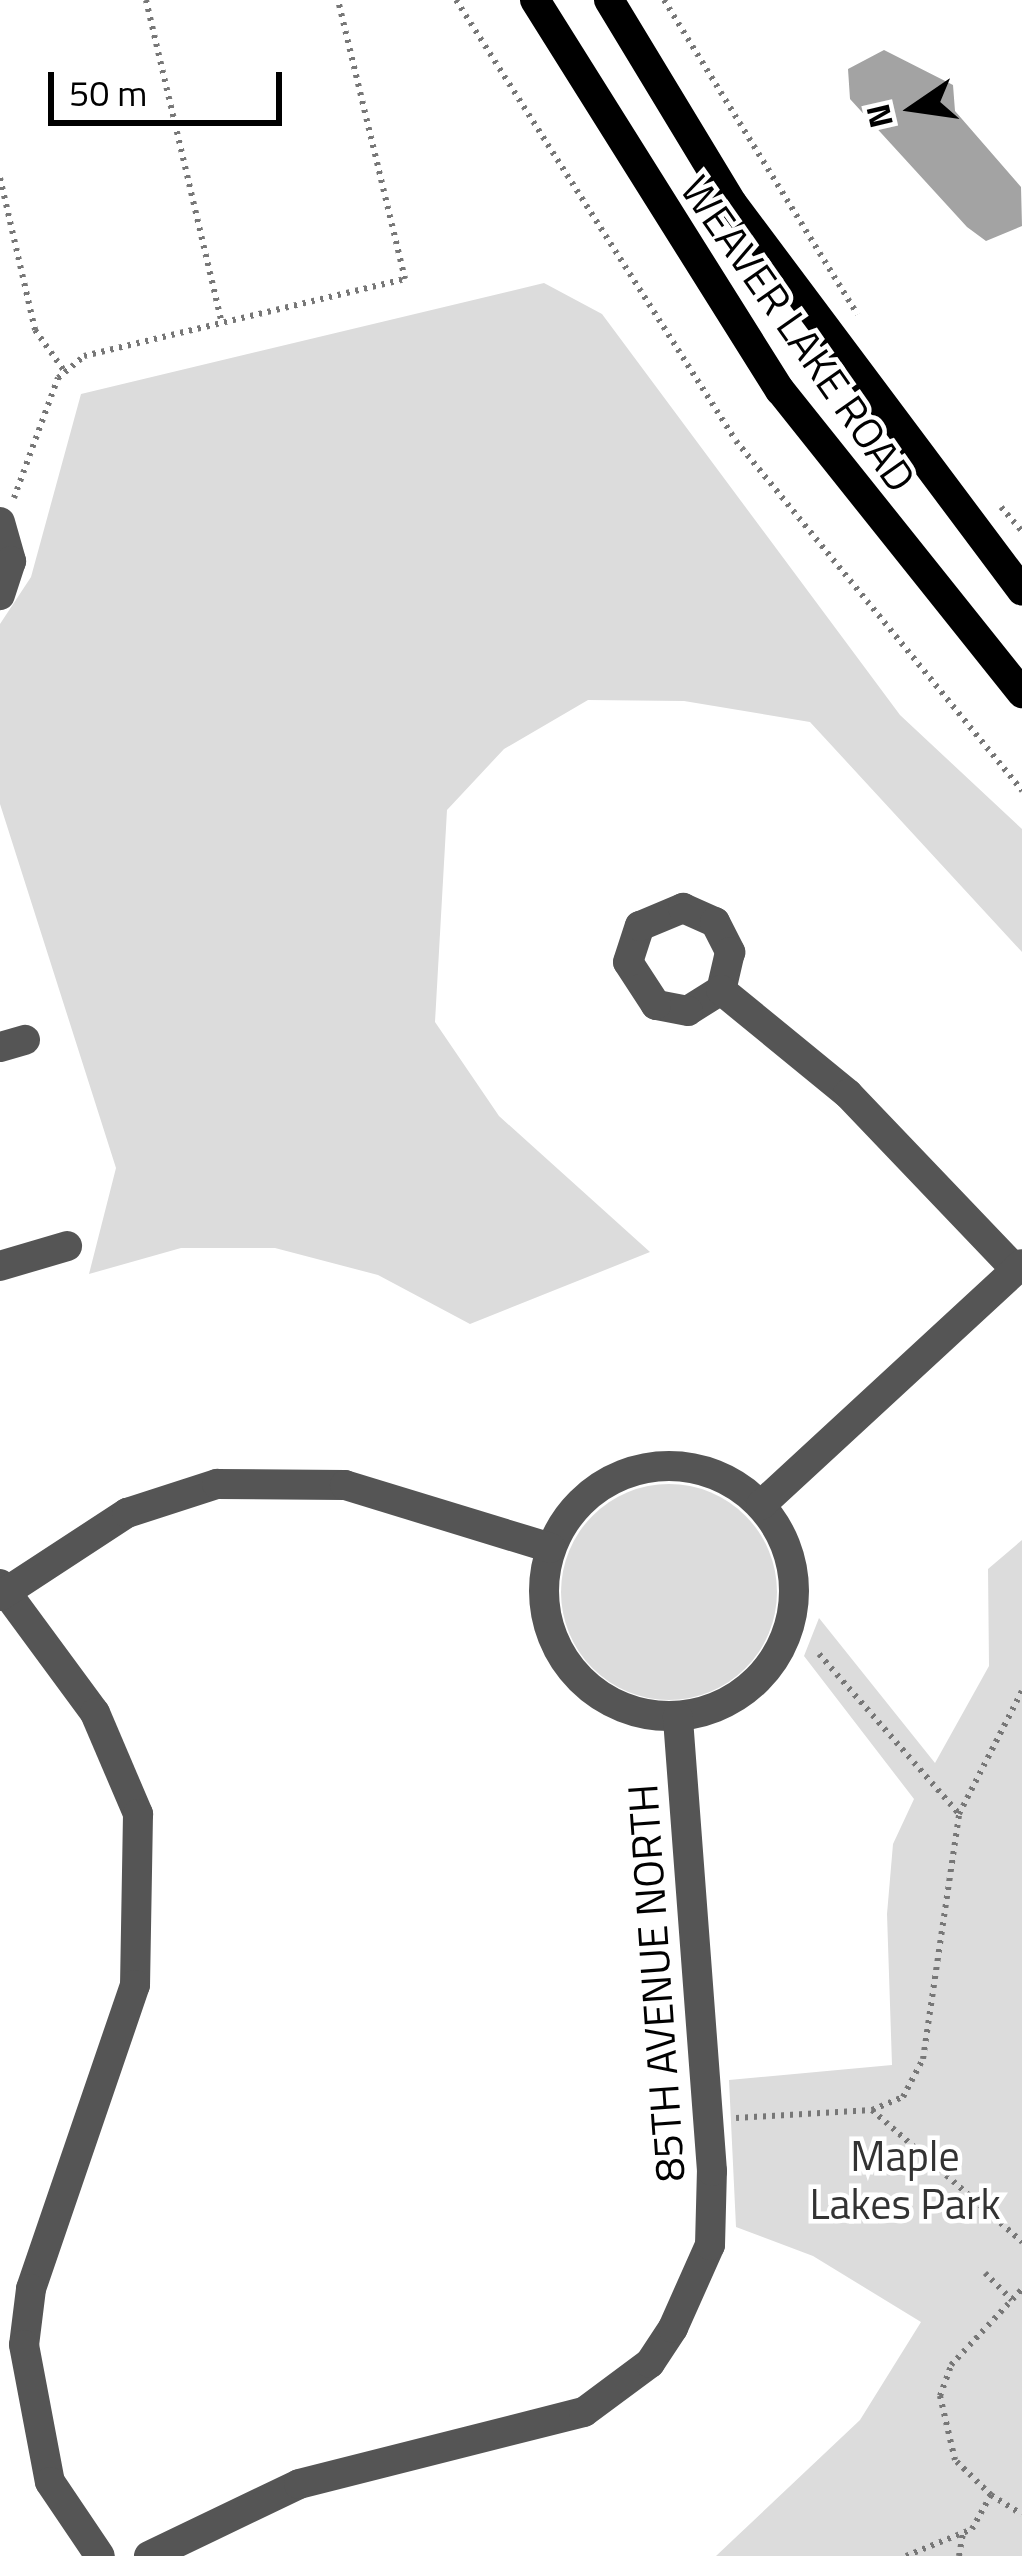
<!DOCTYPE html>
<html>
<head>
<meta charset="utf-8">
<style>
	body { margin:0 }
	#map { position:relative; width:1022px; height:2556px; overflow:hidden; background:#fff; font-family:"Titillium Web",sans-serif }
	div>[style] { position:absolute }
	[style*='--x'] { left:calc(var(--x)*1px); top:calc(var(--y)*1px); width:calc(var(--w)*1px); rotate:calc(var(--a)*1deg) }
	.green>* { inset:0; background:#dcdcdc }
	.round { border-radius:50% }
	.water>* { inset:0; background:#a3a3a3 }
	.path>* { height:6px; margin-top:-3px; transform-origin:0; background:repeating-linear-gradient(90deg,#777 0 3px,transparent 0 9px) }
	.minor>* { height:30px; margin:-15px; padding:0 15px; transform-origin:15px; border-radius:15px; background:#555 }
	.minor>.ring { margin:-15px; padding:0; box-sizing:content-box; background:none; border:30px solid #555; border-radius:50% }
	.major>* { height:30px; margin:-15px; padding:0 15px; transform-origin:15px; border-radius:15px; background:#000 }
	span { translate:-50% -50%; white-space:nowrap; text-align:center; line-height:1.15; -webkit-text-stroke:9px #fff; paint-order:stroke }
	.street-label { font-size:42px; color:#000 }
	.park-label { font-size:42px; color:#333 }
	.north { position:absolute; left:854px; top:48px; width:120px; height:120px; -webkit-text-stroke:9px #fff; paint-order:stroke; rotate:257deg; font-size:33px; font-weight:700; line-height:48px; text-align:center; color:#000 }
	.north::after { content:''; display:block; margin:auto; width:42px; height:54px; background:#000; clip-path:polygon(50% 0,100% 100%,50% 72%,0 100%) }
	.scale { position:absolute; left:48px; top:72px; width:234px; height:54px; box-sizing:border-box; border:6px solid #000; border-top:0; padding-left:15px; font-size:36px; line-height:42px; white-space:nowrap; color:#000; -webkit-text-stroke:9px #fff; paint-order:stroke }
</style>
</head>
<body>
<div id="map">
	<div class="green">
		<i style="clip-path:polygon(544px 283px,602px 314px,900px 715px,1022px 829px,1022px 952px,810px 722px,684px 701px,588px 700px,504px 749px,447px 810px,435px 1022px,499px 1116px,650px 1252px,470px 1324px,378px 1275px,275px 1248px,181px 1248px,89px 1274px,116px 1168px,0 804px,0 624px,31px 577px,81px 394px)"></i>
		<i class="round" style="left:561px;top:1484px;width:216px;height:216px"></i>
		<i style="clip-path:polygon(1022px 1540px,1022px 2556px,716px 2556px,860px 2420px,921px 2322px,813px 2256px,736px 2227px,729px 2080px,892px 2065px,887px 1914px,893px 1844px,914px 1799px,804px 1656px,819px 1618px,935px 1763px,989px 1666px,988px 1569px)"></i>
	</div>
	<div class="water">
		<i style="clip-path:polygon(884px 50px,953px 85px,955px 111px,1021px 187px,1022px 226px,986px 241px,967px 227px,850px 99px,848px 69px)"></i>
	</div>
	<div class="path">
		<i style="--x:146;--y:0;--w:329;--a:76.8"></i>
		<i style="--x:456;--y:0;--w:522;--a:57.59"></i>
		<i style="--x:736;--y:441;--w:452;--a:50.7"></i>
		<i style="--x:664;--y:0;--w:369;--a:58.4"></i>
		<i style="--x:0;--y:178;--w:156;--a:77"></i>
		<i style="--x:35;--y:330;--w:52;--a:54.5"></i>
		<i style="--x:14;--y:498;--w:128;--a:-69.9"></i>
		<i style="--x:58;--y:378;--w:34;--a:-40"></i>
		<i style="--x:84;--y:356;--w:330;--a:-13.5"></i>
		<i style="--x:405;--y:279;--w:287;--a:-103.5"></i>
		<i style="--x:1001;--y:507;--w:32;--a:49"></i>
		<i style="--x:819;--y:1654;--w:213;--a:48.8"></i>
		<i style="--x:872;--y:2110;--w:200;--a:41.3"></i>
		<i style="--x:736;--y:2118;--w:136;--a:-3.4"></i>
		<i style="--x:872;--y:2110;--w:34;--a:-23"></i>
		<i style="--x:903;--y:2097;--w:43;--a:-62.2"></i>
		<i style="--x:923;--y:2059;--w:248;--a:-81.6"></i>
		<i style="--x:959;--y:1814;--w:138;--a:-62.9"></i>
		<i style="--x:985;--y:2273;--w:38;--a:45"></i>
		<i style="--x:991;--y:2495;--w:50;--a:-135.8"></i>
		<i style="--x:955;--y:2460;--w:66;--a:-103.2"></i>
		<i style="--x:940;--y:2396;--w:33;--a:-70"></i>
		<i style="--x:951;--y:2365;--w:104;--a:-46.9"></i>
		<i style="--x:906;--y:2556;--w:71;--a:-22.2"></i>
		<i style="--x:972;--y:2529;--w:39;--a:-61"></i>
		<i style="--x:991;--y:2495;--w:36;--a:32"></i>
		<i style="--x:959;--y:2556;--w:23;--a:-80"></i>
	</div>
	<div class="minor">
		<i style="--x:0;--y:522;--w:41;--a:74.2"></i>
		<i style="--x:11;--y:561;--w:36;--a:108"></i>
		<i style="--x:721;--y:990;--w:39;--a:148"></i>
		<i style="--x:688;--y:1011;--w:33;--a:-169"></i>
		<i style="--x:656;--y:1005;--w:51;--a:-123.1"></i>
		<i style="--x:628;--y:962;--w:38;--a:-72"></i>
		<i style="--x:640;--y:926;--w:47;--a:-22.7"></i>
		<i style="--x:683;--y:908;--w:35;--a:24"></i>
		<i style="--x:715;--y:922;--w:34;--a:63"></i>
		<i style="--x:730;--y:952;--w:39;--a:103"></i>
		<i style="--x:721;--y:990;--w:164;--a:39.3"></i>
		<i style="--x:848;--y:1094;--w:243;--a:46.3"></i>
		<i style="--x:0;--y:1047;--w:26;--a:-16"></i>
		<i style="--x:0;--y:1266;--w:70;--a:-16.6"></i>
		<i class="ring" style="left:544px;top:1466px;width:220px;height:220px"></i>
		<i style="--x:761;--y:1505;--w:355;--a:-42.7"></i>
		<i style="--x:0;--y:1584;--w:160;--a:53.6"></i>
		<i style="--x:95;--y:1713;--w:110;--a:66.9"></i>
		<i style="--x:138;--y:1814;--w:171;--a:91"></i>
		<i style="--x:135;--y:1985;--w:321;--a:108.9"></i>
		<i style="--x:31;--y:2289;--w:56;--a:97.1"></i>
		<i style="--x:24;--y:2345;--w:139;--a:79.3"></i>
		<i style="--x:50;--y:2482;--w:89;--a:56"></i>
		<i style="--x:0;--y:1596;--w:152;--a:-33.2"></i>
		<i style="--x:127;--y:1513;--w:95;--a:-17.9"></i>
		<i style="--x:217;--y:1484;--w:128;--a:0.4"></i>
		<i style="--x:345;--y:1485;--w:215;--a:17"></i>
		<i style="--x:149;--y:2556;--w:166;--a:-25.6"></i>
		<i style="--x:299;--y:2484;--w:294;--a:-14.2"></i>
		<i style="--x:584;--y:2412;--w:82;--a:-36.6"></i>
		<i style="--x:650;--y:2363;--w:42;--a:-56.7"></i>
		<i style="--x:673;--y:2328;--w:91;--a:-66"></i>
		<i style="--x:710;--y:2245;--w:74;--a:-88.5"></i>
		<i style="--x:712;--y:2171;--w:455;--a:-94.3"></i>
	</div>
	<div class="major">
		<i style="--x:535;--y:0;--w:461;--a:57.9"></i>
		<i style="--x:780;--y:390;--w:388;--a:51.4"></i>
		<i style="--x:609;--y:0;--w:237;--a:58.8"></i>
		<i style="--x:732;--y:203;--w:484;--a:53.2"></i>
	</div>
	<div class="street-label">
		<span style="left:799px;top:333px;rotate:55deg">WEAVER LAKE ROAD</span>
		<span style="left:655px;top:1983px;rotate:-94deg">85TH AVENUE NORTH</span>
	</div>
	<div class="park-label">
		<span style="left:905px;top:2179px">Maple<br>Lakes Park</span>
	</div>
	<div class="north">N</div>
	<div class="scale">50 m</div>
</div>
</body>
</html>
